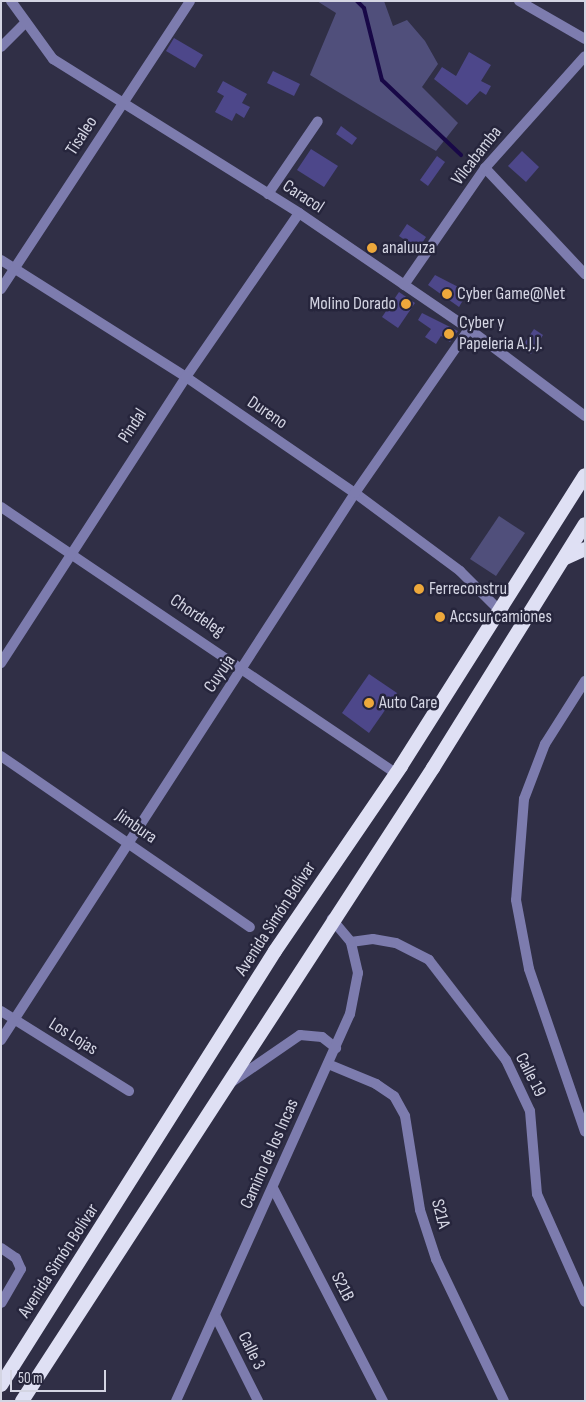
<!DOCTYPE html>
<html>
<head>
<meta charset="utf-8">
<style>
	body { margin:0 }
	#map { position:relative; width:586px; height:1402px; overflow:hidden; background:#302f46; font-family:"Sofia Sans Condensed",sans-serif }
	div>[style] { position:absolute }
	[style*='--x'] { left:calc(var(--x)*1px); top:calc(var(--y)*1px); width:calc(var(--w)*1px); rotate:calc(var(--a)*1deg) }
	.green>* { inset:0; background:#504f7b }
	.stream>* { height:4px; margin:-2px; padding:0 2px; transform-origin:2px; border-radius:2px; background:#180847 }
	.building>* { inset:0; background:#4d478a }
	.minor>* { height:10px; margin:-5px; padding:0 5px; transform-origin:5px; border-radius:5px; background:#7d7cae }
	.tertiary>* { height:10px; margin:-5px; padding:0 5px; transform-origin:5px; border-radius:5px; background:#7d7cae }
	.trunk>* { height:14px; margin:-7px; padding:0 7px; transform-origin:7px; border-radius:7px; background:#dfe0f4 }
	.dots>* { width:14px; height:14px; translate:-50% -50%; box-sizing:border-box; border:2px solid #26253c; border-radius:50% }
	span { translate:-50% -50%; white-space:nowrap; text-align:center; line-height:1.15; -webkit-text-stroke:5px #26253c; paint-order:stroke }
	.street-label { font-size:18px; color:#d4d5e3 }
	.poi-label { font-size:18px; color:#d4d5e3 }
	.left { translate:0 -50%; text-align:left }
	.right { translate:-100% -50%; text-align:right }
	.frame { position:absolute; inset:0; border:2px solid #d4d5e3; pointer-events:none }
	.scale { position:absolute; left:10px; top:1370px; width:96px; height:22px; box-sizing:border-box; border:2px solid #d4d5e3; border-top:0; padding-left:6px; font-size:15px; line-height:18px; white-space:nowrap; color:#d4d5e3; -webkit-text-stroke:4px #26253c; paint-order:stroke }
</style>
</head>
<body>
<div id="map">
	<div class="green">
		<i style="clip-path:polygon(317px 1px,384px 1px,393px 26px,407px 20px,425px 41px,438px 64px,422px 87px,458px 123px,436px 151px,310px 75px,336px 13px)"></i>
		<i style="clip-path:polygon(499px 516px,525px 533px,496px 576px,470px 559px)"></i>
	</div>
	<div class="stream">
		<i style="--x:357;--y:1;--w:10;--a:45"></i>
		<i style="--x:364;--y:8;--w:74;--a:76"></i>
		<i style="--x:382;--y:80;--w:109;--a:43.5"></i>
	</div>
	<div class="building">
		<i style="clip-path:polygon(174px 38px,203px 55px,195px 68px,166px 51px)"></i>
		<i style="clip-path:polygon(469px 52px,491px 65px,481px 81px,491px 86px,486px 95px,480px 91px,467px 105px,434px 79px,442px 67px,456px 76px)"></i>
		<i style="clip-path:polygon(273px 71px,300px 84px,294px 96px,267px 83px)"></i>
		<i style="clip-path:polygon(223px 81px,247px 94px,242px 103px,250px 107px,244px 118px,236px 113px,232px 121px,215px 112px,224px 96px,217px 92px)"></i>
		<i style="clip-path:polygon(341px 126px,357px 138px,352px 145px,336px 134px)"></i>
		<i style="clip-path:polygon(311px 149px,338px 166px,324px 187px,297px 170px)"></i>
		<i style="clip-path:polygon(522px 151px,539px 167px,526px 182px,508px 166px)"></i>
		<i style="clip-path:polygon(437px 156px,445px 162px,428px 186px,420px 180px)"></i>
		<i style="clip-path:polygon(407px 224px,426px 237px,418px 249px,399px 236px)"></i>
		<i style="clip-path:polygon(435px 275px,468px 292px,459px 307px,428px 285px)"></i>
		<i style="clip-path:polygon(399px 292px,415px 303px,398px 328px,382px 317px)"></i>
		<i style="clip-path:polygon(422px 313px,458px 331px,450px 342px,441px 336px,436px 344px,425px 337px,431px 329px,418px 320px)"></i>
		<i style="clip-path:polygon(534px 329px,543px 335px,531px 354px,521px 348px)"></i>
		<i style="clip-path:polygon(369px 674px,397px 693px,369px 733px,342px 713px)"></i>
	</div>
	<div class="minor">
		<i style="--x:519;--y:1;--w:76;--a:29.9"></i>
		<i style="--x:1;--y:47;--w:35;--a:-45"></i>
		<i style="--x:485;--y:168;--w:150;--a:-48.2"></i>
		<i style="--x:268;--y:194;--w:88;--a:-55.6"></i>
		<i style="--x:1;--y:260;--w:219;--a:32.3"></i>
		<i style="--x:186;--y:377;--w:205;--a:34.5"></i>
		<i style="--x:355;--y:493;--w:131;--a:36.6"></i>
		<i style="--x:460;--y:571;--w:57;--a:45"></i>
		<i style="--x:1;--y:289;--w:344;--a:-56.7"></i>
		<i style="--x:1;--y:507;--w:476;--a:34"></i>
		<i style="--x:1;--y:663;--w:341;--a:-57.1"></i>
		<i style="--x:186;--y:377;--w:199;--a:-55.4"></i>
		<i style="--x:1;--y:756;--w:302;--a:34.5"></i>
		<i style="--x:351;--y:942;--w:22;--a:-8"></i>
		<i style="--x:373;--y:939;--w:23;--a:10"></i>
		<i style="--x:396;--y:943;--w:37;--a:27"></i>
		<i style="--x:429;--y:960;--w:126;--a:52.4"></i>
		<i style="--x:506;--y:1060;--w:56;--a:64.8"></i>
		<i style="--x:530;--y:1111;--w:83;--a:85.2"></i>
		<i style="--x:537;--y:1194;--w:118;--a:66"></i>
		<i style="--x:1;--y:1011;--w:151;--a:32"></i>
		<i style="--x:1;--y:1040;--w:652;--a:-57.09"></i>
		<i style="--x:355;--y:493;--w:200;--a:-55.2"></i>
		<i style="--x:328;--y:1064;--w:52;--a:22.6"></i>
		<i style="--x:376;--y:1084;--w:22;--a:34"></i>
		<i style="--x:394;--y:1096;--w:23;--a:61"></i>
		<i style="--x:405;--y:1116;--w:95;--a:80.9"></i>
		<i style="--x:420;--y:1210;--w:52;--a:71.9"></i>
		<i style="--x:436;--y:1259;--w:157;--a:64.4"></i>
		<i style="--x:230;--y:1083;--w:85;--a:-34.4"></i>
		<i style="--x:300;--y:1035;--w:22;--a:5"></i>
		<i style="--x:322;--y:1037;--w:18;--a:38"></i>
		<i style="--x:273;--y:1188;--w:240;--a:62.7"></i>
		<i style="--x:1;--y:1248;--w:18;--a:34"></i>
		<i style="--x:16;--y:1258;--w:12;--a:66"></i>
		<i style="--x:21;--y:1269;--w:39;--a:120"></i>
		<i style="--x:215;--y:1315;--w:96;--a:63.4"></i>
		<i style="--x:176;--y:1401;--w:424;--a:-65.8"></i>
		<i style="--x:350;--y:1014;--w:42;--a:-79"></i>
		<i style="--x:358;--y:973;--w:32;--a:-103"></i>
		<i style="--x:351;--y:942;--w:30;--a:-130"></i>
	</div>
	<div class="tertiary">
		<i style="--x:11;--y:1;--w:72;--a:54.1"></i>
		<i style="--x:53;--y:59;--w:290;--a:32"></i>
		<i style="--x:299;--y:213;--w:206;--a:34.3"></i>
		<i style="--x:469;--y:329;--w:145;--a:36.9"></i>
		<i style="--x:404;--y:285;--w:142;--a:-55.3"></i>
		<i style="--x:485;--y:168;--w:146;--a:46.7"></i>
		<i style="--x:585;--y:681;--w:75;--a:122.4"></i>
		<i style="--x:545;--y:744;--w:59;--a:110.9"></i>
		<i style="--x:524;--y:799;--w:101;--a:94.5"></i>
		<i style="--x:516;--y:900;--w:70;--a:79.3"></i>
		<i style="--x:529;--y:969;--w:172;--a:71"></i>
	</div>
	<div class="trunk">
		<i style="--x:565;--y:558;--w:22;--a:-24"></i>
		<i style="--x:1;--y:1385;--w:513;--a:-57.73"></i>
		<i style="--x:275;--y:951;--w:224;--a:-55.7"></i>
		<i style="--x:401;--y:766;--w:344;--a:-57.7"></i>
		<i style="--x:22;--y:1401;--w:755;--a:-57"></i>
		<i style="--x:433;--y:768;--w:287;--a:-58.1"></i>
	</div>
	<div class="dots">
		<i style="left:372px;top:248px;background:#eda83b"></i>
		<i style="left:447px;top:294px;background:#eda83b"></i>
		<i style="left:406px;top:304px;background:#eda83b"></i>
		<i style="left:449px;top:334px;background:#eda83b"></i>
		<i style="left:419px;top:589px;background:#eda83b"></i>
		<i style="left:440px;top:617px;background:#eda83b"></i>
		<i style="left:369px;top:703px;background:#eda83b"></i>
	</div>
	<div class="street-label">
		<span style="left:82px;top:136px;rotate:-57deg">Tisaleo</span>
		<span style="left:477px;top:156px;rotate:-52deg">Vilcabamba</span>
		<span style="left:303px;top:197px;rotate:33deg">Caracol</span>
		<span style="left:267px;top:413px;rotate:34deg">Dureno</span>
		<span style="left:133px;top:426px;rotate:-57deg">Pindal</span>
		<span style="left:197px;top:616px;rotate:34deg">Chordeleg</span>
		<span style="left:220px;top:674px;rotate:-56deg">Cuyuja</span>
		<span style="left:136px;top:827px;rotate:35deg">Jimbura</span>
		<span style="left:276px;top:919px;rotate:-57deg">Avenida Simón Bolívar</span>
		<span style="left:73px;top:1037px;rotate:32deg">Los Lojas</span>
		<span style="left:530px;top:1075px;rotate:63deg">Calle 19</span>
		<span style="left:270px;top:1154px;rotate:-66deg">Camino de los Incas</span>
		<span style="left:440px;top:1214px;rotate:75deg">S21A</span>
		<span style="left:59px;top:1261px;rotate:-57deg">Avenida Simón Bolívar</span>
		<span style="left:342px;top:1287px;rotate:63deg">S21B</span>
		<span style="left:251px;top:1351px;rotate:64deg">Calle 3</span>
	</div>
	<div class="poi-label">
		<span class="left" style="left:382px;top:248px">analuuza</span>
		<span class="left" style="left:457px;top:294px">Cyber Game@Net</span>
		<span class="right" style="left:396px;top:304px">Molino Dorado</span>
		<span class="left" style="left:459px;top:334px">Cyber y<br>Papeleria A.J.J.</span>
		<span class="left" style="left:429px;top:589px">Ferreconstru</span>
		<span class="left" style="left:450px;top:617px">Accsur camiones</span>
		<span class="left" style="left:379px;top:703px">Auto Care</span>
	</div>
	<div class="frame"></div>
	<div class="scale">50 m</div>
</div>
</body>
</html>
